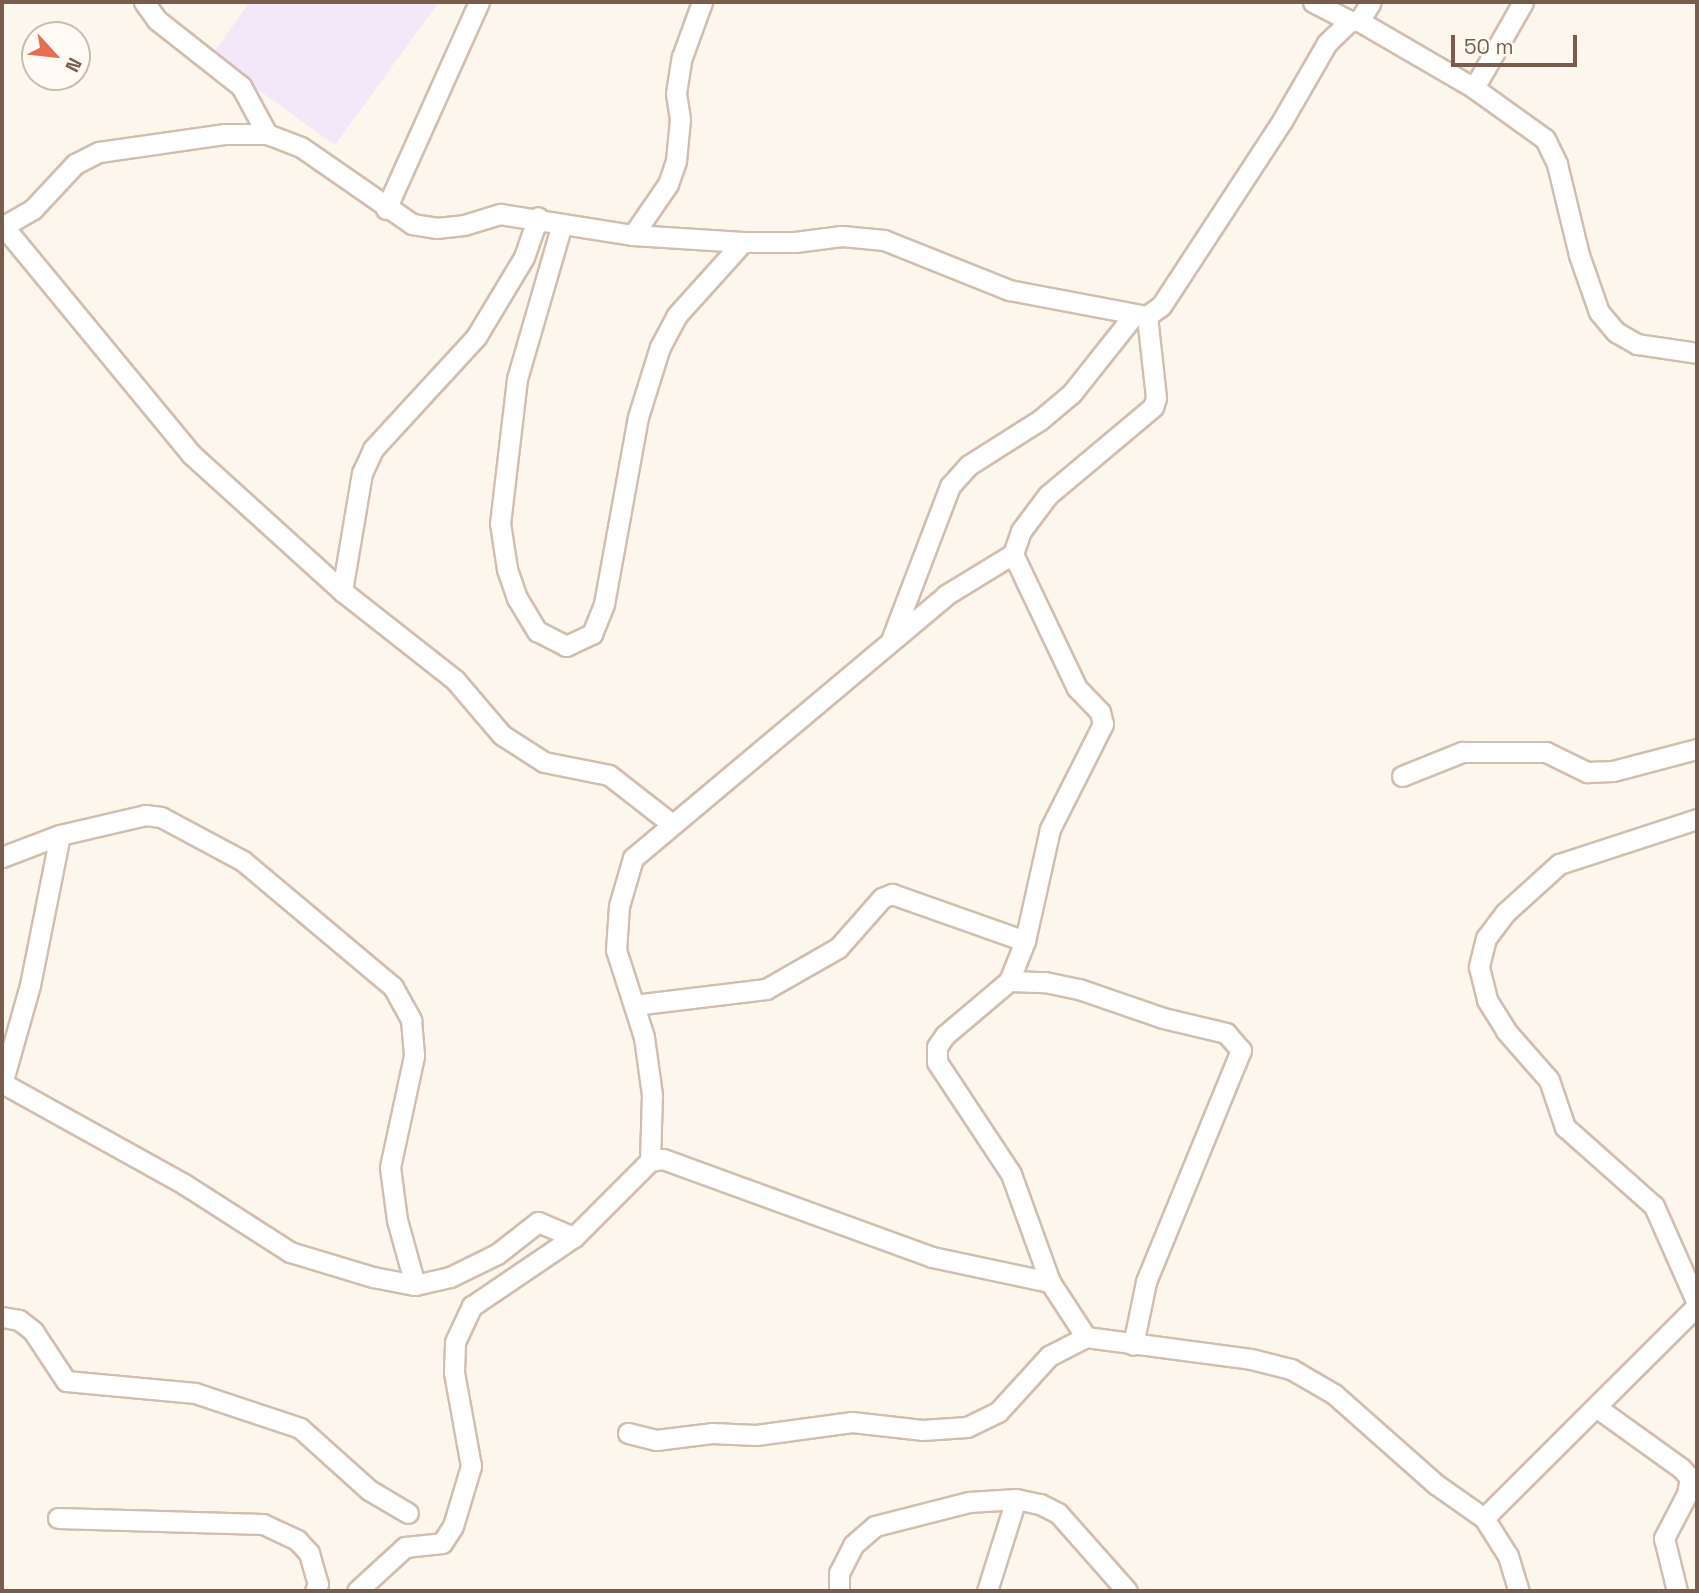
<!DOCTYPE html>
<html>
<head>
<meta charset="utf-8">
<style>
	body { margin:0 }
	#map { position:relative; width:1699px; height:1593px; overflow:hidden; background:#fdf6ec; font-family:"Space Grotesk",sans-serif }
	div>[style] { position:absolute }
	[style*='--x'] { left:calc(var(--x)*1px); top:calc(var(--y)*1px); width:calc(var(--w)*1px); rotate:calc(var(--a)*1deg) }
	.education>* { inset:0; background:#f3e8fa }
	.roads { filter:drop-shadow(2px 0 #d1beb0) drop-shadow(-2px 0 #d1beb0) drop-shadow(0 2px #d1beb0) drop-shadow(0 -2px #d1beb0) }
	.minor>* { height:19px; margin:-9.5px; padding:0 9.5px; transform-origin:9.5px; border-radius:9.5px; background:#fff }
	span { translate:-50% -50%; white-space:nowrap; text-align:center; line-height:1.15; -webkit-text-stroke:7px #fffaf3; paint-order:stroke }
	.frame { position:absolute; inset:0; border:4px solid #7a5c4d; pointer-events:none }
	.north { position:absolute; left:21px; top:21px; width:70px; height:70px; box-sizing:border-box; background:#fffaf3; border:2px solid #cabbb1; border-radius:50%; rotate:117deg; font-size:19px; font-weight:700; line-height:28px; text-align:center; color:#7a5c4d }
	.north::after { content:''; display:block; margin:auto; width:24px; height:32px; background:#e76f51; clip-path:polygon(50% 0,100% 100%,50% 72%,0 100%) }
	.scale { position:absolute; left:1451px; top:35px; width:126px; height:32px; box-sizing:border-box; border:4px solid #7a5c4d; border-top:0; padding-left:9px; font-size:21px; line-height:24px; white-space:nowrap; color:#7a5c4d; -webkit-text-stroke:5px #fffaf3; paint-order:stroke }
</style>
</head>
<body>
<div id="map">
	<div class="education">
		<i style="clip-path:polygon(250px 2px,439px 2px,335px 145px,211px 56px)"></i>
	</div>
	<div class="roads">
		<div class="minor">
			<i style="--x:144;--y:2;--w:22;--a:54"></i>
			<i style="--x:157;--y:20;--w:107;--a:38.2"></i>
			<i style="--x:241;--y:86;--w:55;--a:61.6"></i>
			<i style="--x:1313;--y:2;--w:42;--a:27.2"></i>
			<i style="--x:1359;--y:21;--w:22;--a:-58"></i>
			<i style="--x:1474;--y:88;--w:99;--a:-60.3"></i>
			<i style="--x:386;--y:209;--w:227;--a:-65.8"></i>
			<i style="--x:562;--y:224;--w:161;--a:106.2"></i>
			<i style="--x:517;--y:379;--w:145;--a:96.7"></i>
			<i style="--x:500;--y:523;--w:47;--a:81.3"></i>
			<i style="--x:507;--y:569;--w:31;--a:71"></i>
			<i style="--x:517;--y:598;--w:39;--a:59"></i>
			<i style="--x:537;--y:631;--w:33;--a:27"></i>
			<i style="--x:566;--y:646;--w:29;--a:-25"></i>
			<i style="--x:592;--y:634;--w:32;--a:-68"></i>
			<i style="--x:604;--y:604;--w:190;--a:-79.7"></i>
			<i style="--x:638;--y:417;--w:73;--a:-72.6"></i>
			<i style="--x:660;--y:347;--w:36;--a:-62"></i>
			<i style="--x:677;--y:315;--w:98;--a:-47.9"></i>
			<i style="--x:2;--y:227;--w:36;--a:-30"></i>
			<i style="--x:33;--y:209;--w:62;--a:-47"></i>
			<i style="--x:75;--y:164;--w:27;--a:-27"></i>
			<i style="--x:99;--y:152;--w:126;--a:-8.2"></i>
			<i style="--x:224;--y:134;--w:43;--a:0"></i>
			<i style="--x:267;--y:134;--w:36;--a:21"></i>
			<i style="--x:301;--y:147;--w:135;--a:34.7"></i>
			<i style="--x:412;--y:224;--w:24;--a:9"></i>
			<i style="--x:436;--y:228;--w:28;--a:-6"></i>
			<i style="--x:464;--y:225;--w:38;--a:-17"></i>
			<i style="--x:500;--y:214;--w:135;--a:9"></i>
			<i style="--x:633;--y:235;--w:110;--a:3.6"></i>
			<i style="--x:743;--y:242;--w:52;--a:0"></i>
			<i style="--x:795;--y:242;--w:47;--a:-7.3"></i>
			<i style="--x:842;--y:236;--w:42;--a:5.4"></i>
			<i style="--x:884;--y:240;--w:135;--a:21.8"></i>
			<i style="--x:1009;--y:290;--w:140;--a:10.7"></i>
			<i style="--x:1147;--y:316;--w:17;--a:-36"></i>
			<i style="--x:1161;--y:306;--w:221;--a:-56.8"></i>
			<i style="--x:1282;--y:121;--w:90;--a:-60"></i>
			<i style="--x:1327;--y:43;--w:32;--a:-44"></i>
			<i style="--x:1350;--y:21;--w:9;--a:0"></i>
			<i style="--x:1359;--y:21;--w:133;--a:30.2"></i>
			<i style="--x:1474;--y:88;--w:87;--a:35.7"></i>
			<i style="--x:1545;--y:139;--w:28;--a:64"></i>
			<i style="--x:1557;--y:164;--w:94;--a:76.4"></i>
			<i style="--x:1579;--y:255;--w:60;--a:70.7"></i>
			<i style="--x:1599;--y:312;--w:26;--a:50"></i>
			<i style="--x:1616;--y:332;--w:24;--a:30"></i>
			<i style="--x:1637;--y:344;--w:61;--a:8.5"></i>
			<i style="--x:4;--y:227;--w:294;--a:50.5"></i>
			<i style="--x:191;--y:454;--w:204;--a:42.2"></i>
			<i style="--x:342;--y:591;--w:144;--a:38.2"></i>
			<i style="--x:455;--y:680;--w:72;--a:49.5"></i>
			<i style="--x:502;--y:735;--w:50;--a:32.7"></i>
			<i style="--x:544;--y:762;--w:66;--a:11.3"></i>
			<i style="--x:609;--y:775;--w:80;--a:37.9"></i>
			<i style="--x:633;--y:235;--w:62;--a:-55.5"></i>
			<i style="--x:668;--y:184;--w:24;--a:-71"></i>
			<i style="--x:676;--y:161;--w:42;--a:-84.6"></i>
			<i style="--x:680;--y:119;--w:26;--a:-99"></i>
			<i style="--x:676;--y:93;--w:36;--a:-81"></i>
			<i style="--x:682;--y:57;--w:59;--a:-70"></i>
			<i style="--x:1147;--y:316;--w:82;--a:83.7"></i>
			<i style="--x:1156;--y:398;--w:9;--a:108"></i>
			<i style="--x:1153;--y:407;--w:137;--a:140"></i>
			<i style="--x:1048;--y:495;--w:45;--a:126.9"></i>
			<i style="--x:1021;--y:531;--w:24;--a:109"></i>
			<i style="--x:1013;--y:554;--w:148;--a:64.5"></i>
			<i style="--x:1077;--y:688;--w:33;--a:46"></i>
			<i style="--x:1100;--y:712;--w:12;--a:76"></i>
			<i style="--x:1103;--y:724;--w:118;--a:116.8"></i>
			<i style="--x:1050;--y:829;--w:115;--a:102.6"></i>
			<i style="--x:1025;--y:941;--w:43;--a:111.8"></i>
			<i style="--x:1009;--y:981;--w:84;--a:139.8"></i>
			<i style="--x:945;--y:1035;--w:14;--a:124"></i>
			<i style="--x:937;--y:1047;--w:15;--a:90"></i>
			<i style="--x:937;--y:1062;--w:134;--a:56.5"></i>
			<i style="--x:1011;--y:1174;--w:115;--a:70.1"></i>
			<i style="--x:1050;--y:1282;--w:66;--a:56.8"></i>
			<i style="--x:1086;--y:1337;--w:166;--a:7.6"></i>
			<i style="--x:1251;--y:1359;--w:41;--a:14"></i>
			<i style="--x:1291;--y:1369;--w:50;--a:30.2"></i>
			<i style="--x:1334;--y:1394;--w:137;--a:41.5"></i>
			<i style="--x:1437;--y:1485;--w:57;--a:35.1"></i>
			<i style="--x:1484;--y:1518;--w:45;--a:57.7"></i>
			<i style="--x:1508;--y:1556;--w:37;--a:73"></i>
			<i style="--x:342;--y:591;--w:120;--a:-80.4"></i>
			<i style="--x:362;--y:473;--w:26;--a:-65"></i>
			<i style="--x:373;--y:449;--w:152;--a:-47.4"></i>
			<i style="--x:476;--y:337;--w:93;--a:-59"></i>
			<i style="--x:524;--y:257;--w:42;--a:-70.7"></i>
			<i style="--x:892;--y:638;--w:163;--a:-69.1"></i>
			<i style="--x:950;--y:486;--w:28;--a:-48"></i>
			<i style="--x:969;--y:465;--w:84;--a:-32.4"></i>
			<i style="--x:1040;--y:420;--w:42;--a:-40.2"></i>
			<i style="--x:1072;--y:393;--w:98;--a:-51.6"></i>
			<i style="--x:1402;--y:776;--w:65;--a:-21.8"></i>
			<i style="--x:1462;--y:752;--w:84;--a:0"></i>
			<i style="--x:1546;--y:752;--w:46;--a:26"></i>
			<i style="--x:1587;--y:772;--w:26;--a:-2"></i>
			<i style="--x:1613;--y:771;--w:87;--a:-14.7"></i>
			<i style="--x:1697;--y:819;--w:145;--a:161.9"></i>
			<i style="--x:1559;--y:864;--w:73;--a:137.8"></i>
			<i style="--x:1505;--y:913;--w:31;--a:127"></i>
			<i style="--x:1486;--y:938;--w:30;--a:104"></i>
			<i style="--x:1479;--y:967;--w:34;--a:76"></i>
			<i style="--x:1487;--y:1000;--w:36;--a:58"></i>
			<i style="--x:1506;--y:1031;--w:65;--a:48.7"></i>
			<i style="--x:1549;--y:1080;--w:50;--a:71.2"></i>
			<i style="--x:1565;--y:1127;--w:119;--a:41.6"></i>
			<i style="--x:1654;--y:1206;--w:106;--a:66.1"></i>
			<i style="--x:2;--y:857;--w:62;--a:-20.8"></i>
			<i style="--x:60;--y:835;--w:87;--a:-13.2"></i>
			<i style="--x:145;--y:815;--w:16;--a:7"></i>
			<i style="--x:161;--y:817;--w:93;--a:28.2"></i>
			<i style="--x:243;--y:861;--w:196;--a:40"></i>
			<i style="--x:393;--y:987;--w:38;--a:61"></i>
			<i style="--x:411;--y:1020;--w:36;--a:85"></i>
			<i style="--x:414;--y:1056;--w:114;--a:102.2"></i>
			<i style="--x:390;--y:1167;--w:53;--a:82.5"></i>
			<i style="--x:397;--y:1220;--w:67;--a:74.5"></i>
			<i style="--x:1009;--y:981;--w:36;--a:2"></i>
			<i style="--x:1045;--y:982;--w:35;--a:12"></i>
			<i style="--x:1079;--y:989;--w:89;--a:19"></i>
			<i style="--x:1163;--y:1018;--w:65;--a:13.4"></i>
			<i style="--x:1226;--y:1033;--w:23;--a:49"></i>
			<i style="--x:1241;--y:1050;--w:251;--a:112.3"></i>
			<i style="--x:1146;--y:1282;--w:64;--a:101.7"></i>
			<i style="--x:634;--y:1005;--w:133;--a:-6.9"></i>
			<i style="--x:766;--y:989;--w:83;--a:-29.7"></i>
			<i style="--x:838;--y:948;--w:67;--a:-48.7"></i>
			<i style="--x:882;--y:898;--w:11;--a:-22"></i>
			<i style="--x:892;--y:894;--w:141;--a:19.5"></i>
			<i style="--x:2;--y:1083;--w:208;--a:29"></i>
			<i style="--x:184;--y:1184;--w:126;--a:32.7"></i>
			<i style="--x:290;--y:1252;--w:87;--a:16.8"></i>
			<i style="--x:373;--y:1277;--w:43;--a:10.8"></i>
			<i style="--x:415;--y:1285;--w:36;--a:-13"></i>
			<i style="--x:450;--y:1277;--w:52;--a:-26.1"></i>
			<i style="--x:497;--y:1254;--w:52;--a:-38"></i>
			<i style="--x:538;--y:1222;--w:39;--a:23"></i>
			<i style="--x:2;--y:1084;--w:103;--a:-74.2"></i>
			<i style="--x:30;--y:985;--w:153;--a:-78.7"></i>
			<i style="--x:650;--y:1161;--w:66;--a:-88.3"></i>
			<i style="--x:652;--y:1095;--w:59;--a:-97.9"></i>
			<i style="--x:644;--y:1037;--w:91;--a:-107.8"></i>
			<i style="--x:616;--y:950;--w:44;--a:-86.1"></i>
			<i style="--x:619;--y:906;--w:50;--a:-73.7"></i>
			<i style="--x:633;--y:858;--w:409;--a:-40"></i>
			<i style="--x:946;--y:595;--w:79;--a:-31.5"></i>
			<i style="--x:2;--y:1317;--w:17;--a:10"></i>
			<i style="--x:19;--y:1320;--w:18;--a:38"></i>
			<i style="--x:33;--y:1331;--w:60;--a:56.6"></i>
			<i style="--x:66;--y:1381;--w:130;--a:5.3"></i>
			<i style="--x:195;--y:1393;--w:111;--a:18.4"></i>
			<i style="--x:300;--y:1428;--w:93;--a:41.9"></i>
			<i style="--x:369;--y:1490;--w:45;--a:30.5"></i>
			<i style="--x:1596;--y:1407;--w:105;--a:35.7"></i>
			<i style="--x:1681;--y:1468;--w:13;--a:48"></i>
			<i style="--x:1690;--y:1478;--w:16;--a:101"></i>
			<i style="--x:1687;--y:1494;--w:50;--a:117.6"></i>
			<i style="--x:1664;--y:1538;--w:55;--a:76.2"></i>
			<i style="--x:628;--y:1433;--w:29;--a:14"></i>
			<i style="--x:656;--y:1440;--w:56;--a:-7.1"></i>
			<i style="--x:712;--y:1433;--w:44;--a:2.6"></i>
			<i style="--x:756;--y:1435;--w:97;--a:-7.7"></i>
			<i style="--x:852;--y:1422;--w:70;--a:6.5"></i>
			<i style="--x:922;--y:1430;--w:45;--a:-3.8"></i>
			<i style="--x:967;--y:1427;--w:34;--a:-26"></i>
			<i style="--x:998;--y:1412;--w:76;--a:-47.7"></i>
			<i style="--x:1049;--y:1356;--w:42;--a:-27.2"></i>
			<i style="--x:58;--y:1518;--w:205;--a:1.7"></i>
			<i style="--x:263;--y:1524;--w:38;--a:25"></i>
			<i style="--x:297;--y:1540;--w:18;--a:47"></i>
			<i style="--x:309;--y:1553;--w:32;--a:74"></i>
			<i style="--x:318;--y:1584;--w:8;--a:113"></i>
			<i style="--x:1484;--y:1518;--w:301;--a:-44.9"></i>
			<i style="--x:357;--y:1591;--w:65;--a:-42.5"></i>
			<i style="--x:405;--y:1547;--w:37;--a:-6"></i>
			<i style="--x:442;--y:1543;--w:20;--a:-57"></i>
			<i style="--x:453;--y:1526;--w:63;--a:-73.3"></i>
			<i style="--x:471;--y:1466;--w:96;--a:-100.3"></i>
			<i style="--x:454;--y:1372;--w:30;--a:-88"></i>
			<i style="--x:455;--y:1342;--w:40;--a:-65"></i>
			<i style="--x:472;--y:1306;--w:123;--a:-34.1"></i>
			<i style="--x:574;--y:1237;--w:107;--a:-45"></i>
			<i style="--x:650;--y:1161;--w:13;--a:-9"></i>
			<i style="--x:663;--y:1159;--w:286;--a:20"></i>
			<i style="--x:932;--y:1257;--w:121;--a:12"></i>
			<i style="--x:839;--y:1591;--w:18;--a:-90"></i>
			<i style="--x:839;--y:1573;--w:31;--a:-63"></i>
			<i style="--x:853;--y:1545;--w:29;--a:-41"></i>
			<i style="--x:875;--y:1526;--w:97;--a:-14.3"></i>
			<i style="--x:969;--y:1502;--w:47;--a:-3.7"></i>
			<i style="--x:1016;--y:1499;--w:25;--a:12"></i>
			<i style="--x:1040;--y:1504;--w:20;--a:27"></i>
			<i style="--x:1058;--y:1513;--w:104;--a:48.5"></i>
			<i style="--x:987;--y:1591;--w:96;--a:-72.5"></i>
		</div>
	</div>
	<div class="frame"></div>
	<div class="north">N</div>
	<div class="scale">50 m</div>
</div>
</body>
</html>
